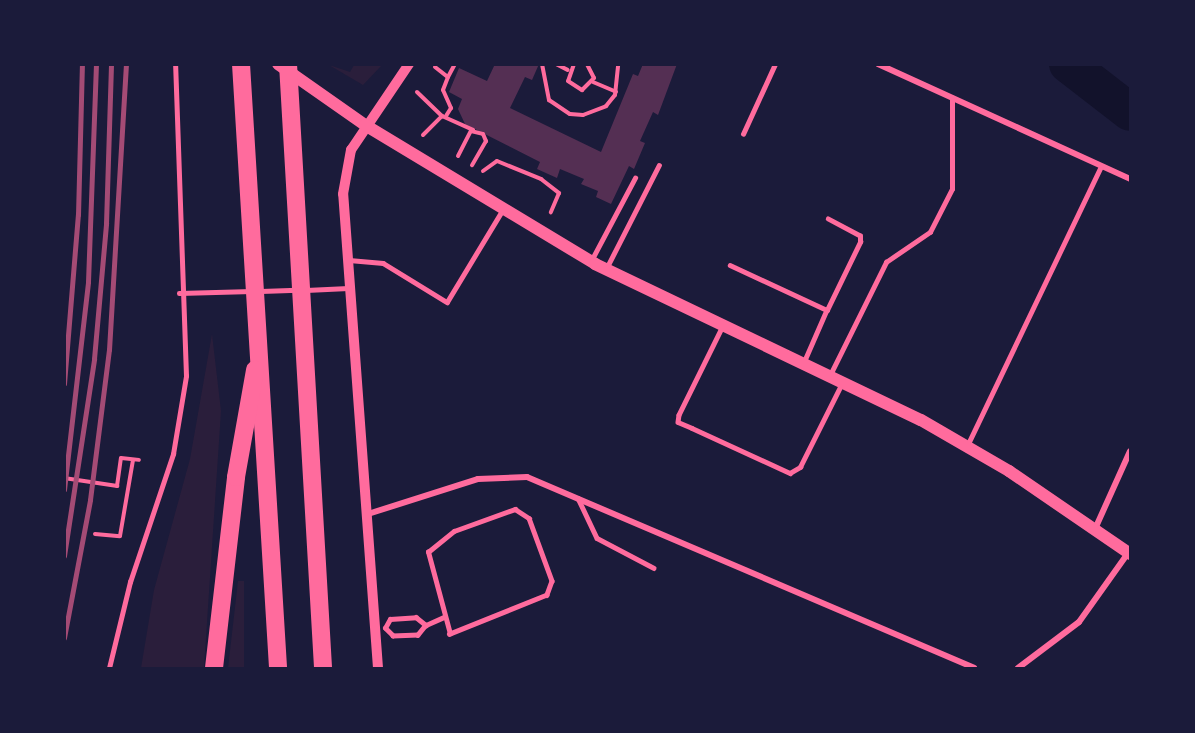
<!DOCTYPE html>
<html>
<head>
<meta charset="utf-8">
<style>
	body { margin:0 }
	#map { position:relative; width:1195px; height:733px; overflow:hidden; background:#1b1b3a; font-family:"Titillium Web",sans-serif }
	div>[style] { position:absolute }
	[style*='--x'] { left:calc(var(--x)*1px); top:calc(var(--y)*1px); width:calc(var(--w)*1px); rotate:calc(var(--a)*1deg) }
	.green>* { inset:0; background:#2a1e3b }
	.river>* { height:38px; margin:-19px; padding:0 19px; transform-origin:19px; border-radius:19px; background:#12122b }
	.building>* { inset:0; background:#542f53 }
	.path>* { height:4px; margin:-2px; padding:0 2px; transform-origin:2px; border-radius:2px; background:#ff6b9d }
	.service>* { height:4.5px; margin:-2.25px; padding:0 2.25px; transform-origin:2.25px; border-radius:2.25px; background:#ff6b9d }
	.minor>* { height:6px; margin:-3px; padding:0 3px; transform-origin:3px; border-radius:3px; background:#ff6b9d }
	.tertiary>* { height:10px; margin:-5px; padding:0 5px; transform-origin:5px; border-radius:5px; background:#ff6b9d }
	.secondary>* { height:12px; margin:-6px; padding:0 6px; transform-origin:6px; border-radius:6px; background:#ff6b9d }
	.motorway>* { height:18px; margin:-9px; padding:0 9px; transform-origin:9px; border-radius:9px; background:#ff6b9d }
	.rail>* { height:4.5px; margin:-2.25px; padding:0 2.25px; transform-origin:2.25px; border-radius:2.25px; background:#a44b75 }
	span { translate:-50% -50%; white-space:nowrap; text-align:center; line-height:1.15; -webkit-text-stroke:6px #1b1b3a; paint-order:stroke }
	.frame { position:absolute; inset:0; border:66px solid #1b1b3a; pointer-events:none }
</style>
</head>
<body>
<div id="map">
	<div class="green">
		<i style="clip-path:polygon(329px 65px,350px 72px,354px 65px,382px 65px,363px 85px)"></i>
		<i style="clip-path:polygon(212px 334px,221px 411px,204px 668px,141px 668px,154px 590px,190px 459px)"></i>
		<i style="clip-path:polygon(238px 581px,244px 581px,244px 668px,228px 668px)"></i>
	</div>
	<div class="river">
		<i style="--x:1068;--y:64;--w:78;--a:37.7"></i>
	</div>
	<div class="building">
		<i style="clip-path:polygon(495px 64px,539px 64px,532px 80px,525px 77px,510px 108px,601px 152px,633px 74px,638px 76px,643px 64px,677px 64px,658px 115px,653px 112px,640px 141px,645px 143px,634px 169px,629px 166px,611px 204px,596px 197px,598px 191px,581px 184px,584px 179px,560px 169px,557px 178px,537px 169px,540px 162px,465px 124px,458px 109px,462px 99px,449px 92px,459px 68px,487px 81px)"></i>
	</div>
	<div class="path">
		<i style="--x:542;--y:64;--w:37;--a:79"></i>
		<i style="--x:549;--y:100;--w:25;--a:34"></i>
		<i style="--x:570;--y:114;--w:13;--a:4"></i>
		<i style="--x:583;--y:115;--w:25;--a:-21"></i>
		<i style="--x:606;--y:106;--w:14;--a:-51"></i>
		<i style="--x:615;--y:95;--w:31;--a:-84"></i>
		<i style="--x:556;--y:64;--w:13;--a:27"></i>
		<i style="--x:574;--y:64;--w:18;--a:109"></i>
		<i style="--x:568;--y:81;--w:17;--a:33"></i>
		<i style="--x:582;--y:90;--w:17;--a:-45"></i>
		<i style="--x:594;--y:78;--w:16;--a:-117"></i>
		<i style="--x:435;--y:67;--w:16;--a:38"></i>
		<i style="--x:448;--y:77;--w:14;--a:111"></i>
		<i style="--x:443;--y:90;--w:20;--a:66"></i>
		<i style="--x:451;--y:108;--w:9;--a:122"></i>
		<i style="--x:448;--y:77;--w:15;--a:-62"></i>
		<i style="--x:593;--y:82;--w:25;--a:23"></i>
		<i style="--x:417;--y:92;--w:35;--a:44"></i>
		<i style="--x:423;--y:135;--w:27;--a:-45"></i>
		<i style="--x:442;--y:116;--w:34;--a:24"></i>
		<i style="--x:458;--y:156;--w:28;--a:-63"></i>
		<i style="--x:471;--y:131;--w:12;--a:14"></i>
		<i style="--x:483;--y:134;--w:8;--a:67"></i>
		<i style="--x:486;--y:141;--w:28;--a:120"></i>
		<i style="--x:483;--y:171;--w:17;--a:-36"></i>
		<i style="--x:497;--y:161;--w:48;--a:22.2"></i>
		<i style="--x:541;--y:179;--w:23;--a:38"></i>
		<i style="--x:559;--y:193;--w:21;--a:113"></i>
		<i style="--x:64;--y:478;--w:54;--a:8.6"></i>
		<i style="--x:117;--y:486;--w:28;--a:-82"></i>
		<i style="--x:121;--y:458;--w:18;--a:6"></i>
		<i style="--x:95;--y:534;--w:25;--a:5"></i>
		<i style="--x:120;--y:536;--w:77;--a:-80.3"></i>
	</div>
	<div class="service">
		<i style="--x:743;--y:134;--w:77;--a:-65.4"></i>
		<i style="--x:349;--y:260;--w:34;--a:5"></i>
		<i style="--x:383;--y:263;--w:75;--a:31.4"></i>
		<i style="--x:447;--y:302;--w:109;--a:-58.9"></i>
		<i style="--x:591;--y:261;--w:94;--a:-62.1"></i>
		<i style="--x:730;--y:265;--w:107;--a:24.9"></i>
		<i style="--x:827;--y:310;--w:58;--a:113.5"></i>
		<i style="--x:607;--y:267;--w:114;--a:-63"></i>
		<i style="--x:306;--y:290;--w:42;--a:-2.7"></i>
		<i style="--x:261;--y:291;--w:36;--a:-2"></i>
		<i style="--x:179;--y:293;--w:73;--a:-1.6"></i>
		<i style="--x:827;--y:310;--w:76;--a:-64.1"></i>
		<i style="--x:860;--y:242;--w:6;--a:-90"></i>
		<i style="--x:860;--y:236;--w:36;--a:-152"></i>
		<i style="--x:723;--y:326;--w:99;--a:116.3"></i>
		<i style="--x:679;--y:415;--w:7;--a:98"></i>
		<i style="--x:678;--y:422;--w:15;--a:23"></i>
		<i style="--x:692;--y:428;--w:108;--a:24.7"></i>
		<i style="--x:790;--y:473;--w:12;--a:-31"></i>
		<i style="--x:800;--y:467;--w:94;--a:-63.4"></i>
		<i style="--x:830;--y:375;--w:126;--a:-63.6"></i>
		<i style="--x:886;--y:262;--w:53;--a:-34.3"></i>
		<i style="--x:930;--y:232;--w:48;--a:-62.9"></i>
		<i style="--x:952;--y:189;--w:91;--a:-90"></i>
		<i style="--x:967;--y:446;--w:310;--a:-64.4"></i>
		<i style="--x:578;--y:498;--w:44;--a:64.6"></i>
		<i style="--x:597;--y:538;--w:64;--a:27.8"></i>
		<i style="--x:515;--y:509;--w:17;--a:33"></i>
		<i style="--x:529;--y:518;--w:67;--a:69.9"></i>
		<i style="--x:552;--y:581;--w:15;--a:110"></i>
		<i style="--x:547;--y:595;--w:105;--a:158.1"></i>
		<i style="--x:450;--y:634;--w:85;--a:-105"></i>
		<i style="--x:428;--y:552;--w:33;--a:-39"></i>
		<i style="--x:454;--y:531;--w:65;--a:-19.8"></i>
		<i style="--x:416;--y:617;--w:13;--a:39"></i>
		<i style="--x:426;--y:625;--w:13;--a:129"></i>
		<i style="--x:418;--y:635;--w:25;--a:178"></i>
		<i style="--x:393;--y:636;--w:11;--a:-135"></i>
		<i style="--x:385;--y:628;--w:10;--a:-61"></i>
		<i style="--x:390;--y:619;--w:26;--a:-4"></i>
		<i style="--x:426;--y:625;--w:20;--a:-24"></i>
		<i style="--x:109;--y:668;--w:89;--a:-76.3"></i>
		<i style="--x:130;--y:582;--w:135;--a:-71.4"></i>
		<i style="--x:173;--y:454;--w:79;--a:-80.5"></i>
		<i style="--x:186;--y:376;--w:312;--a:-92"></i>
	</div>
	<div class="minor">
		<i style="--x:878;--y:64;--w:277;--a:24.5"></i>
		<i style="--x:368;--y:514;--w:115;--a:-17.7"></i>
		<i style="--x:478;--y:479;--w:49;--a:-2.3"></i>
		<i style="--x:527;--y:477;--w:486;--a:23.1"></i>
		<i style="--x:1095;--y:529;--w:85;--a:-65.8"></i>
		<i style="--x:1018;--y:668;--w:76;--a:-37"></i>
		<i style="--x:1079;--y:622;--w:85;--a:-54.6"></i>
	</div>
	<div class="tertiary">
		<i style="--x:378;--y:668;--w:475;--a:-94.2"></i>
		<i style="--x:343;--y:194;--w:45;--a:-79.7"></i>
		<i style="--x:351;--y:150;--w:104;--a:-56"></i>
	</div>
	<div class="secondary">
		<i style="--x:278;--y:64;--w:106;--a:35"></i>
		<i style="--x:365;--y:125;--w:269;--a:31.1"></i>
		<i style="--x:595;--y:264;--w:361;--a:25.6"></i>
		<i style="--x:921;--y:420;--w:102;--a:30.1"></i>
		<i style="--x:1009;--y:471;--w:147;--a:34.4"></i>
	</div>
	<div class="motorway">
		<i style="--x:241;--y:64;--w:605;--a:86.49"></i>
		<i style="--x:288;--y:64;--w:605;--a:86.68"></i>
		<i style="--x:214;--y:668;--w:192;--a:-83.4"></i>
		<i style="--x:236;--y:477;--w:109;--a:-79.9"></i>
	</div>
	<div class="rail">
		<i style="--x:64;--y:384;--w:170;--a:-85.3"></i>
		<i style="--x:78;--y:215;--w:151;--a:-88.5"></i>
		<i style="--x:64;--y:490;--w:209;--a:-83.4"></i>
		<i style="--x:88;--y:282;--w:218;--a:-87.9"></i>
		<i style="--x:64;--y:556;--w:199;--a:-81.3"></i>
		<i style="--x:94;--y:359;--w:136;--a:-84.9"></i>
		<i style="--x:106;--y:224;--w:160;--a:-88.2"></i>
		<i style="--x:64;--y:638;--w:140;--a:-79.3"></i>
		<i style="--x:90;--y:500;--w:151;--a:-82.8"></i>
		<i style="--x:109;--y:350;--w:287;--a:-86.6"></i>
	</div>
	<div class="frame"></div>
</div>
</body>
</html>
